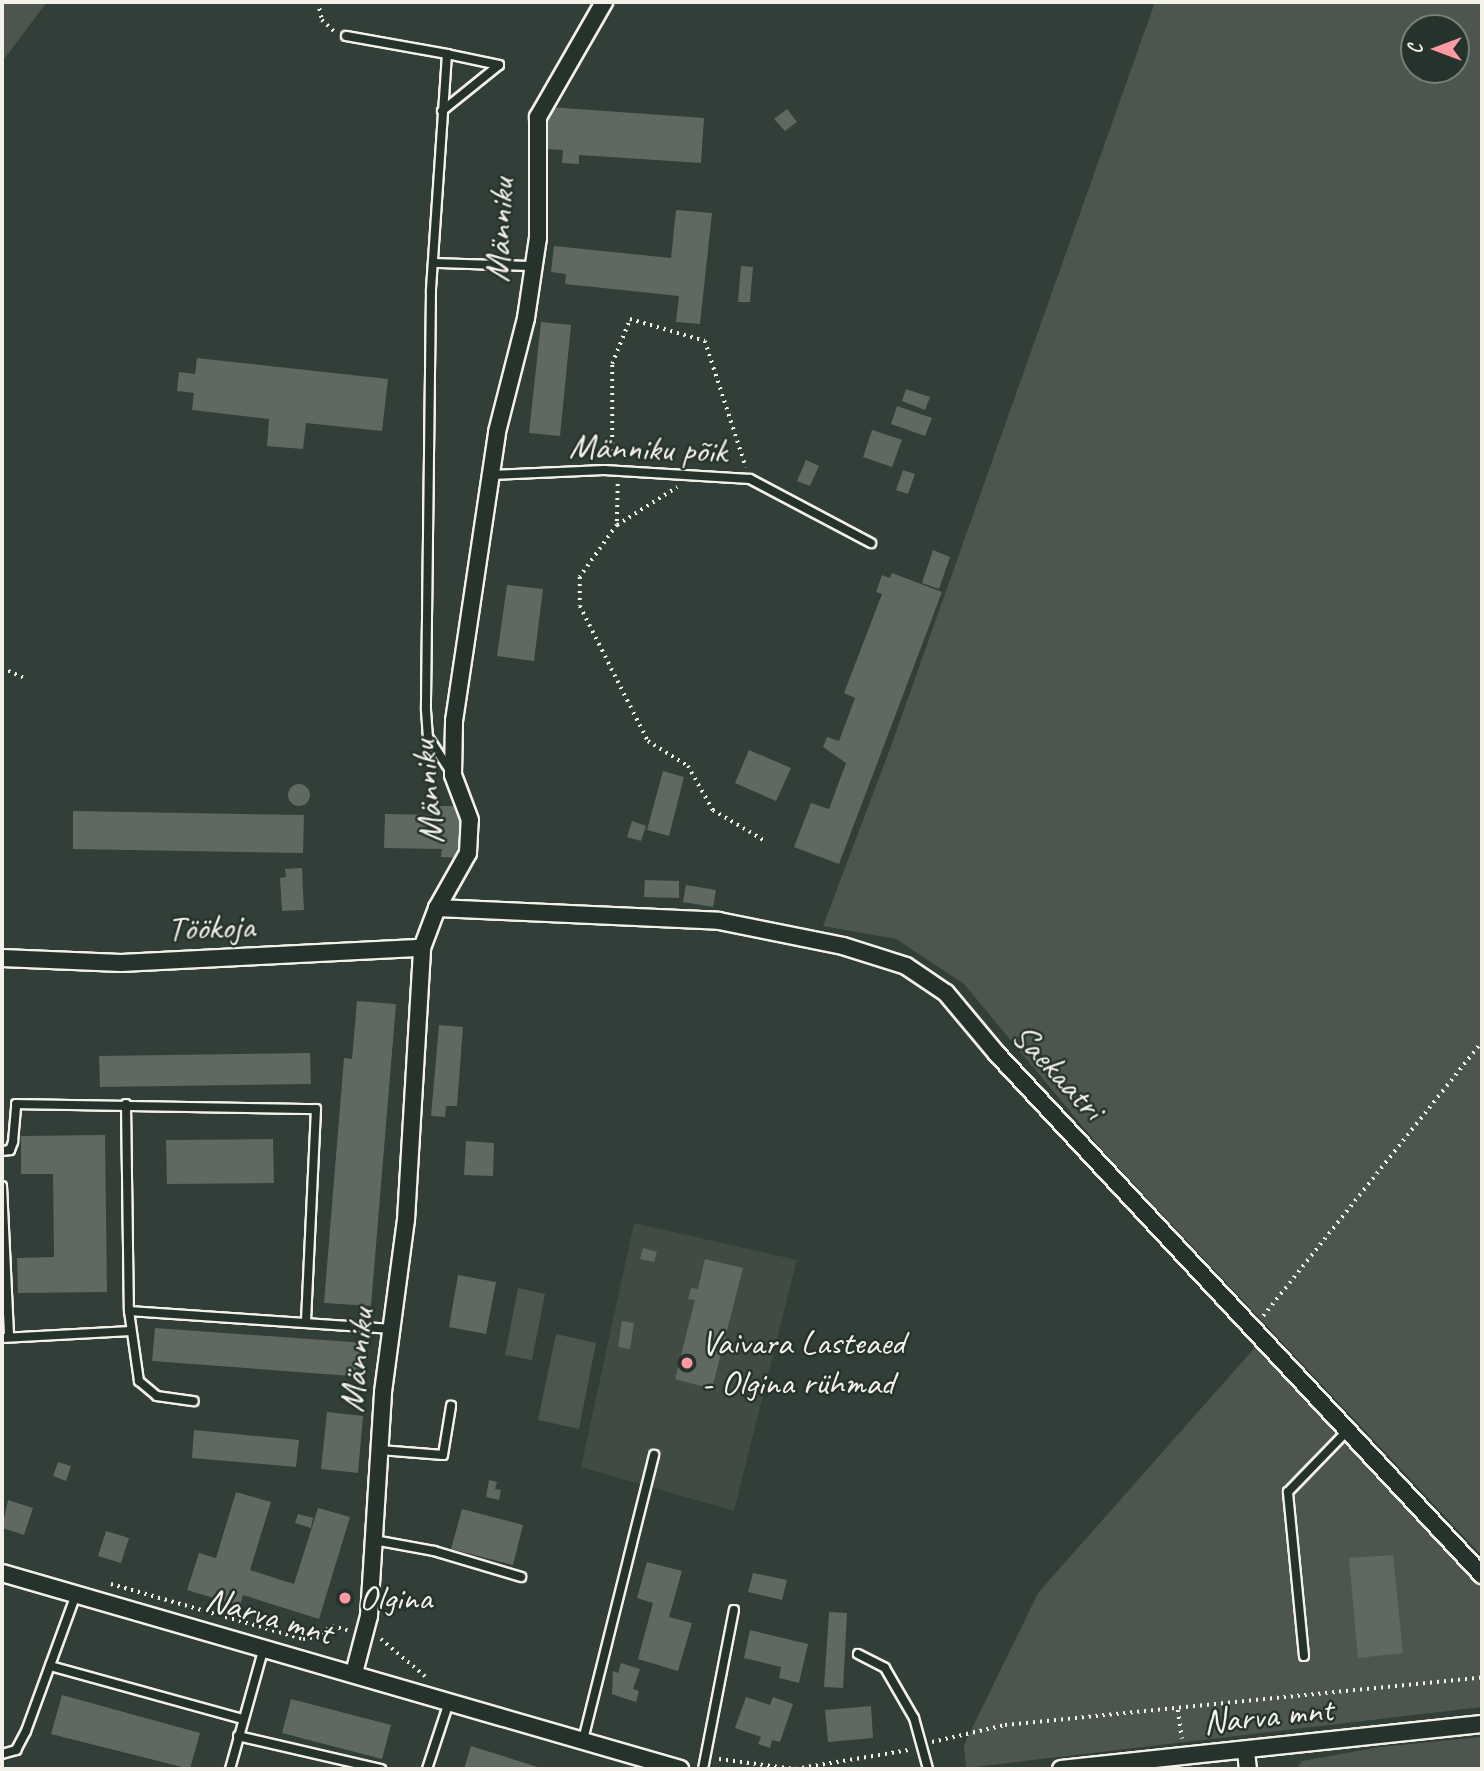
<!DOCTYPE html>
<html>
<head>
<meta charset="utf-8">
<style>
	body { margin:0 }
	#map { position:relative; width:1484px; height:1771px; overflow:hidden; background:#323e38; font-family:Caveat,sans-serif }
	div>[style] { position:absolute }
	[style*='--x'] { left:calc(var(--x)*1px); top:calc(var(--y)*1px); width:calc(var(--w)*1px); rotate:calc(var(--a)*1deg) }
	.built>* { inset:0; background:#404b44 }
	.green>* { inset:0; background:#4c564f }
	.building>* { inset:0; background:#5f6861 }
	.round { border-radius:50% }
	.path>* { height:3.5px; margin-top:-1.75px; transform-origin:0; background:repeating-linear-gradient(90deg,#f4f1e8 0 2px,transparent 0 7px) }
	.roads { filter:drop-shadow(2px 0 #f4f1e8) drop-shadow(-2px 0 #f4f1e8) drop-shadow(0 2px #f4f1e8) drop-shadow(0 -2px #f4f1e8) }
	.service>* { height:8px; margin:-4px; padding:0 4px; transform-origin:4px; border-radius:4px; background:#26332d }
	.minor>* { height:16px; margin:-8px; padding:0 8px; transform-origin:8px; border-radius:8px; background:#26332d }
	.dots>* { width:19px; height:19px; translate:-50% -50%; box-sizing:border-box; border:4px solid #26332d; border-radius:50% }
	span { translate:-50% -50%; white-space:nowrap; text-align:center; line-height:1.15; -webkit-text-stroke:5px #26332d; paint-order:stroke }
	.street-label { font-size:35px; color:#f4f1e8 }
	.poi-label { font-size:35px; color:#f4f1e8 }
	.left { translate:0 -50%; text-align:left }
	.frame { position:absolute; inset:0; border:4px solid #f4f1e8; pointer-events:none }
	.north { position:absolute; left:1400px; top:14px; width:70px; height:70px; box-sizing:border-box; background:#26332d; border:2px solid #787f78; border-radius:50%; rotate:270deg; font-size:19px; font-weight:700; line-height:28px; text-align:center; color:#f4f1e8 }
	.north::after { content:''; display:block; margin:auto; width:24px; height:32px; background:#ff9aa2; clip-path:polygon(50% 0,100% 100%,50% 72%,0 100%) }
</style>
</head>
<body>
<div id="map">
	<div class="built">
		<i style="clip-path:polygon(634px 1223px,797px 1260px,734px 1511px,581px 1467px)"></i>
	</div>
	<div class="green">
		<i style="clip-path:polygon(2px 2px,47px 2px,2px 62px)"></i>
		<i style="clip-path:polygon(evenodd,1155px 2px,1482px 2px,1482px 1556px,1103px 1151px,964px 984px,896px 939px,823px 926px,890px 749px,1155px 2px,1456px 28px,1456px 70px,1414px 70px,1414px 28px,1456px 28px)"></i>
		<i style="clip-path:polygon(518px 1288px,545px 1294px,532px 1360px,505px 1355px)"></i>
		<i style="clip-path:polygon(556px 1334px,596px 1343px,579px 1429px,538px 1420px)"></i>
		<i style="clip-path:polygon(1258px 1344px,1482px 1586px,1482px 1707px,966px 1768px,964px 1745px,1038px 1593px)"></i>
		<i style="clip-path:polygon(1482px 1737px,1482px 1769px,1297px 1769px,1302px 1761px,1380px 1747px)"></i>
	</div>
	<div class="building">
		<i style="clip-path:polygon(549px 107px,704px 118px,701px 163px,579px 155px,579px 164px,562px 163px,563px 150px,546px 149px)"></i>
		<i style="clip-path:polygon(787px 109px,797px 122px,785px 131px,774px 119px)"></i>
		<i style="clip-path:polygon(676px 210px,712px 213px,700px 324px,676px 322px,679px 296px,565px 284px,566px 274px,551px 272px,554px 246px,671px 258px)"></i>
		<i style="clip-path:polygon(741px 266px,753px 267px,750px 302px,738px 302px)"></i>
		<i style="clip-path:polygon(541px 322px,571px 325px,560px 436px,529px 433px)"></i>
		<i style="clip-path:polygon(197px 358px,388px 379px,382px 431px,306px 423px,303px 449px,267px 446px,269px 419px,192px 410px,194px 393px,177px 391px,179px 372px,195px 374px)"></i>
		<i style="clip-path:polygon(906px 389px,930px 397px,925px 410px,902px 401px)"></i>
		<i style="clip-path:polygon(897px 406px,932px 418px,925px 436px,891px 424px)"></i>
		<i style="clip-path:polygon(872px 430px,902px 440px,892px 467px,863px 457px)"></i>
		<i style="clip-path:polygon(806px 460px,819px 466px,810px 486px,797px 481px)"></i>
		<i style="clip-path:polygon(903px 470px,915px 474px,908px 494px,896px 490px)"></i>
		<i style="clip-path:polygon(933px 550px,950px 557px,939px 589px,922px 583px)"></i>
		<i style="clip-path:polygon(892px 573px,942px 592px,839px 864px,794px 847px,811px 803px,829px 809px,846px 763px,823px 747px,827px 737px,839px 741px,855px 698px,844px 693px,882px 594px,876px 592px,882px 575px,890px 578px)"></i>
		<i style="clip-path:polygon(507px 585px,543px 589px,534px 661px,497px 656px)"></i>
		<i style="clip-path:polygon(749px 750px,791px 768px,776px 801px,735px 783px)"></i>
		<i style="clip-path:polygon(663px 771px,684px 777px,669px 836px,647px 830px)"></i>
		<i class="round" style="left:288px;top:784px;width:22px;height:22px"></i>
		<i style="clip-path:polygon(440px 806px,460px 806px,459px 858px,441px 857px,442px 849px,384px 848px,385px 814px,439px 815px)"></i>
		<i style="clip-path:polygon(73px 811px,304px 815px,303px 853px,73px 849px)"></i>
		<i style="clip-path:polygon(632px 821px,646px 826px,641px 841px,627px 837px)"></i>
		<i style="clip-path:polygon(302px 868px,304px 910px,282px 911px,280px 878px,286px 877px,285px 869px)"></i>
		<i style="clip-path:polygon(645px 880px,679px 881px,679px 898px,644px 897px)"></i>
		<i style="clip-path:polygon(686px 885px,716px 890px,713px 907px,683px 902px)"></i>
		<i style="clip-path:polygon(357px 1001px,396px 1004px,371px 1306px,324px 1303px,344px 1058px,352px 1059px)"></i>
		<i style="clip-path:polygon(439px 1025px,463px 1027px,457px 1106px,446px 1106px,445px 1117px,431px 1116px)"></i>
		<i style="clip-path:polygon(310px 1053px,311px 1084px,100px 1087px,99px 1056px)"></i>
		<i style="clip-path:polygon(105px 1135px,107px 1292px,18px 1293px,17px 1258px,54px 1257px,53px 1174px,21px 1174px,21px 1136px)"></i>
		<i style="clip-path:polygon(273px 1139px,274px 1183px,167px 1184px,166px 1140px)"></i>
		<i style="clip-path:polygon(466px 1141px,494px 1143px,493px 1176px,464px 1175px)"></i>
		<i style="clip-path:polygon(643px 1248px,657px 1252px,654px 1262px,640px 1259px)"></i>
		<i style="clip-path:polygon(705px 1259px,743px 1268px,712px 1389px,675px 1379px,695px 1300px,688px 1299px,691px 1288px,698px 1289px)"></i>
		<i style="clip-path:polygon(458px 1275px,496px 1282px,486px 1334px,449px 1327px)"></i>
		<i style="clip-path:polygon(622px 1321px,634px 1323px,630px 1349px,618px 1347px)"></i>
		<i style="clip-path:polygon(155px 1328px,366px 1343px,364px 1377px,152px 1361px)"></i>
		<i style="clip-path:polygon(327px 1412px,363px 1416px,358px 1473px,321px 1469px)"></i>
		<i style="clip-path:polygon(194px 1430px,299px 1440px,296px 1467px,192px 1458px)"></i>
		<i style="clip-path:polygon(58px 1462px,71px 1466px,66px 1481px,53px 1476px)"></i>
		<i style="clip-path:polygon(489px 1480px,497px 1482px,495px 1489px,501px 1490px,499px 1500px,486px 1497px)"></i>
		<i style="clip-path:polygon(236px 1492px,271px 1502px,250px 1570px,294px 1584px,318px 1508px,350px 1517px,319px 1619px,243px 1595px,240px 1606px,187px 1590px,199px 1553px,216px 1558px)"></i>
		<i style="clip-path:polygon(8px 1500px,33px 1508px,24px 1535px,2px 1528px)"></i>
		<i style="clip-path:polygon(462px 1509px,523px 1525px,513px 1565px,451px 1549px)"></i>
		<i style="clip-path:polygon(298px 1514px,313px 1518px,311px 1528px,295px 1523px)"></i>
		<i style="clip-path:polygon(106px 1531px,129px 1538px,121px 1563px,98px 1556px)"></i>
		<i style="clip-path:polygon(1393px 1555px,1403px 1653px,1358px 1658px,1349px 1558px)"></i>
		<i style="clip-path:polygon(647px 1562px,682px 1571px,669px 1617px,692px 1623px,678px 1671px,638px 1659px,653px 1603px,637px 1598px)"></i>
		<i style="clip-path:polygon(753px 1573px,787px 1580px,782px 1600px,748px 1592px)"></i>
		<i style="clip-path:polygon(829px 1612px,847px 1613px,843px 1688px,824px 1687px)"></i>
		<i style="clip-path:polygon(750px 1630px,808px 1644px,799px 1683px,779px 1678px,781px 1667px,744px 1658px)"></i>
		<i style="clip-path:polygon(621px 1663px,640px 1669px,633px 1689px,639px 1691px,636px 1702px,612px 1694px,613px 1671px,618px 1673px)"></i>
		<i style="clip-path:polygon(62px 1695px,200px 1733px,190px 1769px,51px 1734px)"></i>
		<i style="clip-path:polygon(746px 1697px,770px 1705px,773px 1697px,793px 1704px,780px 1742px,772px 1740px,770px 1748px,758px 1744px,761px 1737px,735px 1728px)"></i>
		<i style="clip-path:polygon(291px 1699px,391px 1725px,382px 1759px,282px 1733px)"></i>
		<i style="clip-path:polygon(871px 1706px,873px 1738px,828px 1742px,825px 1710px)"></i>
		<i style="clip-path:polygon(471px 1746px,544px 1769px,464px 1769px)"></i>
	</div>
	<div class="path">
		<i style="--x:318;--y:2;--w:18;--a:77"></i>
		<i style="--x:322;--y:20;--w:16;--a:43"></i>
		<i style="--x:612;--y:458;--w:94;--a:-90"></i>
		<i style="--x:612;--y:364;--w:48;--a:-68.2"></i>
		<i style="--x:630;--y:319;--w:78;--a:16.3"></i>
		<i style="--x:705;--y:341;--w:133;--a:72"></i>
		<i style="--x:618;--y:484;--w:41;--a:91.4"></i>
		<i style="--x:617;--y:525;--w:64;--a:125.4"></i>
		<i style="--x:580;--y:577;--w:29;--a:90"></i>
		<i style="--x:580;--y:606;--w:151;--a:63.3"></i>
		<i style="--x:648;--y:741;--w:47;--a:32"></i>
		<i style="--x:688;--y:766;--w:51;--a:60.4"></i>
		<i style="--x:713;--y:810;--w:61;--a:30.8"></i>
		<i style="--x:617;--y:525;--w:71;--a:-32.3"></i>
		<i style="--x:2;--y:668;--w:27;--a:24"></i>
		<i style="--x:1263;--y:1316;--w:351;--a:-51.4"></i>
		<i style="--x:111;--y:1584;--w:200;--a:16"></i>
		<i style="--x:303;--y:1639;--w:12;--a:-9"></i>
		<i style="--x:315;--y:1637;--w:20;--a:-33"></i>
		<i style="--x:332;--y:1626;--w:16;--a:15"></i>
		<i style="--x:381;--y:1639;--w:59;--a:40.2"></i>
		<i style="--x:1178;--y:1710;--w:29;--a:82"></i>
		<i style="--x:932;--y:1742;--w:75;--a:-13.1"></i>
		<i style="--x:1005;--y:1725;--w:479;--a:-5.7"></i>
		<i style="--x:719;--y:1759;--w:77;--a:7.5"></i>
		<i style="--x:795;--y:1769;--w:115;--a:-9.5"></i>
	</div>
	<div class="roads">
		<div class="service">
			<i style="--x:346;--y:36;--w:103;--a:10.1"></i>
			<i style="--x:447;--y:54;--w:238;--a:93.9"></i>
			<i style="--x:431;--y:291;--w:419;--a:90.7"></i>
			<i style="--x:426;--y:710;--w:27;--a:86"></i>
			<i style="--x:428;--y:737;--w:42;--a:56.7"></i>
			<i style="--x:442;--y:111;--w:73;--a:-38.9"></i>
			<i style="--x:499;--y:65;--w:53;--a:-168.1"></i>
			<i style="--x:436;--y:263;--w:97;--a:1.8"></i>
			<i style="--x:492;--y:475;--w:112;--a:-2.6"></i>
			<i style="--x:604;--y:470;--w:146;--a:3.5"></i>
			<i style="--x:750;--y:479;--w:137;--a:27.9"></i>
			<i style="--x:126;--y:1104;--w:207;--a:89.2"></i>
			<i style="--x:129;--y:1311;--w:71;--a:81.9"></i>
			<i style="--x:139;--y:1381;--w:23;--a:40"></i>
			<i style="--x:157;--y:1396;--w:37;--a:8"></i>
			<i style="--x:2;--y:1151;--w:8;--a:-7"></i>
			<i style="--x:10;--y:1150;--w:9;--a:-69"></i>
			<i style="--x:13;--y:1142;--w:38;--a:-85"></i>
			<i style="--x:16;--y:1104;--w:300;--a:1"></i>
			<i style="--x:316;--y:1109;--w:213;--a:92.7"></i>
			<i style="--x:2;--y:1186;--w:151;--a:87.3"></i>
			<i style="--x:129;--y:1311;--w:264;--a:3.9"></i>
			<i style="--x:2;--y:1338;--w:129;--a:-3.1"></i>
			<i style="--x:380;--y:1450;--w:63;--a:4.5"></i>
			<i style="--x:443;--y:1455;--w:50;--a:-80.7"></i>
			<i style="--x:374;--y:1540;--w:61;--a:10.4"></i>
			<i style="--x:434;--y:1551;--w:91;--a:16.6"></i>
			<i style="--x:858;--y:1654;--w:30;--a:27"></i>
			<i style="--x:885;--y:1668;--w:58;--a:59.9"></i>
			<i style="--x:914;--y:1718;--w:53;--a:74.6"></i>
			<i style="--x:1304;--y:1656;--w:165;--a:-95.6"></i>
			<i style="--x:1288;--y:1492;--w:86;--a:-45.9"></i>
			<i style="--x:50;--y:1666;--w:199;--a:15.4"></i>
			<i style="--x:238;--y:1736;--w:147;--a:13"></i>
			<i style="--x:583;--y:1740;--w:294;--a:-76"></i>
			<i style="--x:2;--y:1754;--w:15;--a:-16"></i>
			<i style="--x:16;--y:1750;--w:21;--a:-62"></i>
			<i style="--x:26;--y:1731;--w:146;--a:-69.9"></i>
			<i style="--x:230;--y:1769;--w:127;--a:-74.4"></i>
			<i style="--x:427;--y:1769;--w:71;--a:-71.8"></i>
			<i style="--x:703;--y:1769;--w:162;--a:-79"></i>
		</div>
		<div class="minor">
			<i style="--x:437;--y:908;--w:282;--a:2.6"></i>
			<i style="--x:719;--y:921;--w:126;--a:11.4"></i>
			<i style="--x:843;--y:946;--w:66;--a:17.6"></i>
			<i style="--x:906;--y:966;--w:48;--a:34"></i>
			<i style="--x:946;--y:993;--w:80;--a:50.1"></i>
			<i style="--x:997;--y:1054;--w:712;--a:47.05"></i>
			<i style="--x:2;--y:958;--w:119;--a:2.4"></i>
			<i style="--x:121;--y:963;--w:301;--a:-2.9"></i>
			<i style="--x:2;--y:1573;--w:706;--a:16.12"></i>
			<i style="--x:354;--y:1673;--w:59;--a:-75.3"></i>
			<i style="--x:369;--y:1616;--w:224;--a:-86.4"></i>
			<i style="--x:383;--y:1392;--w:174;--a:-82.4"></i>
			<i style="--x:406;--y:1220;--w:272;--a:-86.6"></i>
			<i style="--x:422;--y:948;--w:43;--a:-69.4"></i>
			<i style="--x:437;--y:908;--w:63;--a:-60.6"></i>
			<i style="--x:468;--y:853;--w:33;--a:-87"></i>
			<i style="--x:470;--y:820;--w:48;--a:-110.7"></i>
			<i style="--x:453;--y:775;--w:54;--a:-88.9"></i>
			<i style="--x:454;--y:721;--w:292;--a:-81.5"></i>
			<i style="--x:497;--y:432;--w:118;--a:-75.7"></i>
			<i style="--x:526;--y:318;--w:81;--a:-81.5"></i>
			<i style="--x:538;--y:238;--w:121;--a:-90"></i>
			<i style="--x:538;--y:117;--w:133;--a:-60.1"></i>
			<i style="--x:1246;--y:1751;--w:18;--a:84"></i>
			<i style="--x:1061;--y:1769;--w:423;--a:-6.1"></i>
		</div>
	</div>
	<div class="dots">
		<i style="left:687px;top:1363px;background:#ff9aa2"></i>
		<i style="left:345px;top:1598px;background:#ff9aa2"></i>
	</div>
	<div class="street-label">
		<span style="left:500px;top:230px;rotate:-87deg">Männiku</span>
		<span style="left:648px;top:449px;rotate:2deg">Männiku põik</span>
		<span style="left:428px;top:792px;rotate:-95deg">Männiku</span>
		<span style="left:211px;top:928px;rotate:-2deg">Töökoja</span>
		<span style="left:1058px;top:1072px;rotate:47deg">Saekaatri</span>
		<span style="left:357px;top:1360px;rotate:-84deg">Männiku</span>
		<span style="left:269px;top:1616px;rotate:16deg">Narva mnt</span>
		<span style="left:1268px;top:1716px;rotate:-6deg">Narva mnt</span>
	</div>
	<div class="poi-label">
		<span class="left" style="left:701px;top:1363px">Vaivara Lasteaed<br>- Olgina rühmad</span>
		<span class="left" style="left:359px;top:1598px">Olgina</span>
	</div>
	<div class="frame"></div>
	<div class="north">С</div>
</div>
</body>
</html>
